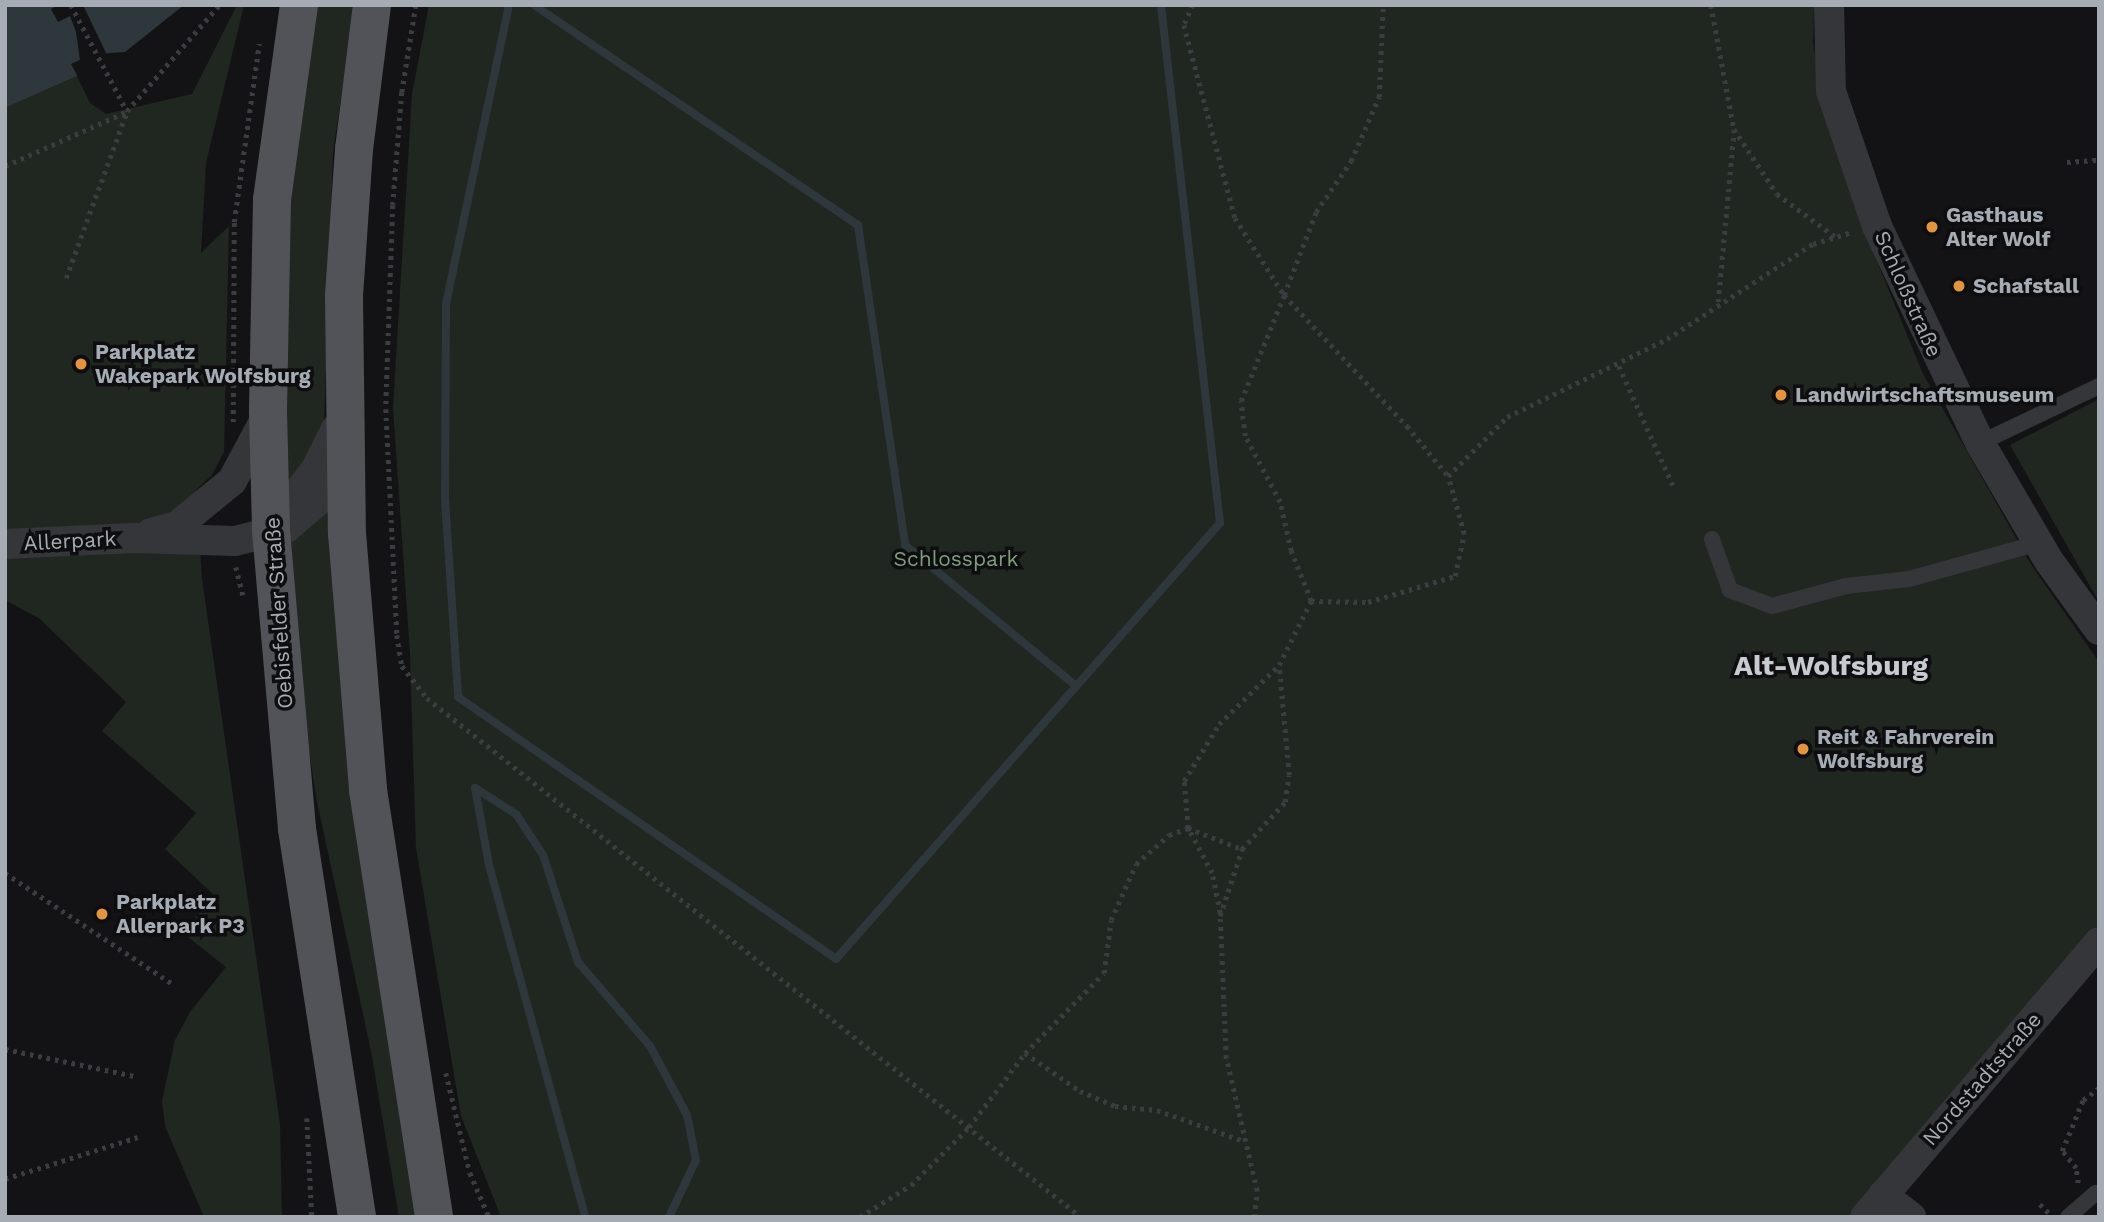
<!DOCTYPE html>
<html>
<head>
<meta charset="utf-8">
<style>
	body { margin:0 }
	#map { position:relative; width:2104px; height:1222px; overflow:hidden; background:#131315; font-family:"Work Sans",sans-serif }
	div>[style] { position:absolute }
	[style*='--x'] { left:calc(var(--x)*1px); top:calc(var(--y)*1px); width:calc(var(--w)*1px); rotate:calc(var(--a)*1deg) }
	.green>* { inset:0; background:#202720 }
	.water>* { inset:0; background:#2e373c }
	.pier>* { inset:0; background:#131315 }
	.stream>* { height:8px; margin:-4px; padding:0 4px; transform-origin:4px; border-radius:4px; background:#2e373c }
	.path>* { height:4.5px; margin-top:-2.25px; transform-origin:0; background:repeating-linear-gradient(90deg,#3b3d40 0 3.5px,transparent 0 8.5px) }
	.service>* { height:16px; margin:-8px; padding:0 8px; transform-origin:8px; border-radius:8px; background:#353639 }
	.minor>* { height:30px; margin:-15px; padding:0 15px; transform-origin:15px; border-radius:15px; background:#353639 }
	.primary>* { height:38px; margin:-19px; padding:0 19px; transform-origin:19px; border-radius:19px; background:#515358 }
	.dots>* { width:19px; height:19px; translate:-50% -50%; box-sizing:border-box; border:4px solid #0e0e10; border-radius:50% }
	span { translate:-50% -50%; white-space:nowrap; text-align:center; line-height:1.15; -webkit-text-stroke:7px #0e0e10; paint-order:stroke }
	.poi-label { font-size:21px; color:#a6acb4; font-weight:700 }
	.left { translate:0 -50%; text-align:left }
	.street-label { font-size:21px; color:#a6acb4 }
	.park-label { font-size:21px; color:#819d7e }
	.district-label { font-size:28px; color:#c7cbd0; font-weight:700 }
	.frame { position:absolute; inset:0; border:7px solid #a6acb4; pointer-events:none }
</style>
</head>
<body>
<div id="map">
	<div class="green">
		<i style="clip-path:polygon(237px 5px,244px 5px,206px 163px,201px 253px,229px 226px,224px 452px,212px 475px,196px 490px,202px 579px,280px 1124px,282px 1217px,204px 1217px,165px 1126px,162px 1101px,175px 1040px,190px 1012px,226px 967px,183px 933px,214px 895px,165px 849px,196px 813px,102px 731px,126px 702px,40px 619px,5px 600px,5px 108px,77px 76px,90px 103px,106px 114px,192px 94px)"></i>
		<i style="clip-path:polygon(314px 5px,355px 5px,333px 152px,324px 427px,309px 463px,286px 490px,286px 237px)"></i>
		<i style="clip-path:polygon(429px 5px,1814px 5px,1813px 42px,1823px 103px,1861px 222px,1923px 374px,2032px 566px,2099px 662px,2099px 925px,1848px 1217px,501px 1217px,461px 1116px,416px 848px,410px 654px,393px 408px,412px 94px)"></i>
		<i style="clip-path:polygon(2099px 399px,2099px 602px,2010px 445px)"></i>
		<i style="clip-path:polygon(328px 504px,418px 1217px,399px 1217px,371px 1051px,316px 797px,296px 662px,290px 539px)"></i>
	</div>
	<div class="water">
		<i style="clip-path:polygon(5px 5px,184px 5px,125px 52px,108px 53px,79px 68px,77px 76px,5px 108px)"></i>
	</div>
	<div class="pier">
		<i style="clip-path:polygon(58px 5px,83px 5px,108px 57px,82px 71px,79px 79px,71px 64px,80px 60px,76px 32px,70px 16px,58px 22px,51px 9px)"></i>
	</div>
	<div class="stream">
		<i style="--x:509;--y:5;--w:307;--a:101.9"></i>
		<i style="--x:446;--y:305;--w:194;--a:90.3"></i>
		<i style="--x:445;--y:499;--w:198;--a:86.2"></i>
		<i style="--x:458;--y:697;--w:460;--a:34.7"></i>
		<i style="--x:836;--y:959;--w:581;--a:-48.63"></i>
		<i style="--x:1220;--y:523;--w:521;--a:-96.5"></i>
		<i style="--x:534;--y:5;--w:392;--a:34.2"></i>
		<i style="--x:858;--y:225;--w:323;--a:81.6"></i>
		<i style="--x:905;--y:545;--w:222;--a:39.5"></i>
		<i style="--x:475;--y:788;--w:49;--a:32.4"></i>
		<i style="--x:516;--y:814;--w:49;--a:56.6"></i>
		<i style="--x:543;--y:855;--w:113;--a:71.9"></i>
		<i style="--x:578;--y:962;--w:111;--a:49.4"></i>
		<i style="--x:650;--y:1046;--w:78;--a:61.8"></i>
		<i style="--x:687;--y:1115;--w:46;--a:78.7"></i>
		<i style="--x:696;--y:1160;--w:63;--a:115.3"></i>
		<i style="--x:475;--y:788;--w:78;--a:79.7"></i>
		<i style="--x:489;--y:865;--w:365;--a:74.7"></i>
	</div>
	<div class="path">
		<i style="--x:71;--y:5;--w:120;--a:62.2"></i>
		<i style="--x:416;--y:5;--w:88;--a:99.1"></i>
		<i style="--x:402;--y:92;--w:113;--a:94.6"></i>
		<i style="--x:393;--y:205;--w:204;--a:92"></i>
		<i style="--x:386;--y:409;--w:226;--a:87.2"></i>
		<i style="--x:397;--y:635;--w:31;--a:81"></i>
		<i style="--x:402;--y:666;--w:41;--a:52"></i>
		<i style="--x:427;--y:698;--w:835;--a:38.43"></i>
		<i style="--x:1193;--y:5;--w:22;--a:114"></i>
		<i style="--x:1184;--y:25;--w:200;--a:75.2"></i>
		<i style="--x:1235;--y:218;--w:91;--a:57.5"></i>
		<i style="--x:1284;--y:295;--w:89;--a:-68.9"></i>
		<i style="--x:1316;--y:212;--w:62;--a:-55.5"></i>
		<i style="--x:1351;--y:161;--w:70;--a:-66.4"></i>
		<i style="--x:1379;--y:97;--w:92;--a:-87.5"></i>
		<i style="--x:1711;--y:5;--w:126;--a:79.5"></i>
		<i style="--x:1734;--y:129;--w:78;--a:56.5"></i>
		<i style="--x:1777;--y:194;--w:73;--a:36.1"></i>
		<i style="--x:2067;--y:162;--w:32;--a:-4"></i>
		<i style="--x:5;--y:166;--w:133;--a:-24.1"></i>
		<i style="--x:66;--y:278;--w:178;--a:-69.9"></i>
		<i style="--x:127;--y:111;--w:140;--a:-49"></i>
		<i style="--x:1718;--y:302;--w:173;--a:-84.7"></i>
		<i style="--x:1619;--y:366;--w:133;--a:65.6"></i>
		<i style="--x:233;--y:422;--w:200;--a:-89.7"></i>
		<i style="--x:234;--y:222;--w:180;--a:-82"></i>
		<i style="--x:236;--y:567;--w:29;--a:76"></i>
		<i style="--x:1311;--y:601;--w:57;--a:1"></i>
		<i style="--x:1368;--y:602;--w:91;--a:-16.6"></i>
		<i style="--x:1455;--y:576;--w:43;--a:-77.9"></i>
		<i style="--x:1464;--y:534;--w:60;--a:-105.4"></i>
		<i style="--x:5;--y:873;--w:201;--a:33.5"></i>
		<i style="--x:1220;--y:913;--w:41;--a:-101.3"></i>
		<i style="--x:1212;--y:873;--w:51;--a:-118.1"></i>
		<i style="--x:1188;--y:828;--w:58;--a:21.3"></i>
		<i style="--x:5;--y:1049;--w:132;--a:11.8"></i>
		<i style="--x:1025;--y:1053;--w:67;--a:34.6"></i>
		<i style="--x:1080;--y:1091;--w:38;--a:23"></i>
		<i style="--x:1115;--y:1106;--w:42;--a:5.4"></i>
		<i style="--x:1157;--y:1110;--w:92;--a:19.6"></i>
		<i style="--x:446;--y:1073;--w:103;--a:76.5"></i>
		<i style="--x:470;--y:1173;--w:48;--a:66.6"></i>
		<i style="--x:307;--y:1118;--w:99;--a:87.1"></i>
		<i style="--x:5;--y:1179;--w:139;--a:-17.5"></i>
		<i style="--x:2078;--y:1183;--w:15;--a:-98"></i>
		<i style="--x:2076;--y:1168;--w:22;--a:-129"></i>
		<i style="--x:2062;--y:1151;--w:55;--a:-67.6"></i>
		<i style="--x:2083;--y:1100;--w:20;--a:-37"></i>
		<i style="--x:2040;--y:1204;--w:14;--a:45"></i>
		<i style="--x:860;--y:1217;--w:60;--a:-32.1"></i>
		<i style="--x:911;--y:1185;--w:82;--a:-45"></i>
		<i style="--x:969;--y:1127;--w:93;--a:-52.9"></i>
		<i style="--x:1025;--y:1053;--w:112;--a:-45.4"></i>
		<i style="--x:1104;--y:973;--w:53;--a:-82.5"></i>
		<i style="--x:1111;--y:920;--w:61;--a:-65.9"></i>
		<i style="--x:1136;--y:864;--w:44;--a:-41.3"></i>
		<i style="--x:1169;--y:835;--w:20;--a:-20"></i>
		<i style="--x:1188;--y:828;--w:47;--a:-94.9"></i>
		<i style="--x:1184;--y:781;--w:67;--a:-58.4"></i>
		<i style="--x:1219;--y:724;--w:83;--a:-44.5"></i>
		<i style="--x:1254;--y:1217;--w:26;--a:-83"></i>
		<i style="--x:1257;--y:1191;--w:137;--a:-103.1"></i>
		<i style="--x:1226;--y:1058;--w:142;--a:-92.4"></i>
		<i style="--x:1220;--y:916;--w:71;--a:-71.8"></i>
		<i style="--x:1242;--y:849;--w:64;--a:-47.5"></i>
		<i style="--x:1285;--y:802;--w:27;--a:-82"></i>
		<i style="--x:1289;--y:775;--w:110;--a:-95.2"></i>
		<i style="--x:1279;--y:665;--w:72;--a:-63.4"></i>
		<i style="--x:1311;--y:601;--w:54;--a:-111.8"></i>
		<i style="--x:1291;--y:551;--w:50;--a:-102.7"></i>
		<i style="--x:1280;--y:502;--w:75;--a:-117.9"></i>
		<i style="--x:1245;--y:436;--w:35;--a:-97"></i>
		<i style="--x:1241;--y:401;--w:114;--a:-67.9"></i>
		<i style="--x:1284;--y:295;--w:180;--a:46.8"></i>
		<i style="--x:1407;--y:426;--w:65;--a:50.6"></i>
		<i style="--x:1448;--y:476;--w:83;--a:-45"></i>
		<i style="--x:1507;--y:417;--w:178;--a:-26"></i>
		<i style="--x:1667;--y:339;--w:174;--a:-33.1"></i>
		<i style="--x:1813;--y:244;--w:41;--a:-17.1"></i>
	</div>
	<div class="service">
		<i style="--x:1980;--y:443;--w:132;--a:-25.6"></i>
		<i style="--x:1712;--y:539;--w:54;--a:70.6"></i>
		<i style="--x:1730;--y:590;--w:45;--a:20.9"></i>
		<i style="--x:1772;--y:606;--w:77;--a:-15.1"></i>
		<i style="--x:1846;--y:586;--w:63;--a:-6.3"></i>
		<i style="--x:1909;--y:579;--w:135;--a:-15.5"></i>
		<i style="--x:2068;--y:1217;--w:37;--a:-41"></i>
	</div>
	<div class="minor">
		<i style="--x:1829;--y:5;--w:86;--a:88.7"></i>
		<i style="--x:1831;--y:91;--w:143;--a:71.2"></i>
		<i style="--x:1877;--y:226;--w:240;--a:64.6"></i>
		<i style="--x:1980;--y:443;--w:137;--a:59.7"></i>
		<i style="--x:2049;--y:561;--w:85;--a:54.1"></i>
		<i style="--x:276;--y:521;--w:66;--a:-52.4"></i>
		<i style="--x:316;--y:469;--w:45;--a:-63.4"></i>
		<i style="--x:151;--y:533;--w:27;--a:-15"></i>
		<i style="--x:177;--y:526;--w:71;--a:-39.3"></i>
		<i style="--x:232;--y:481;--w:76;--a:-61.8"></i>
		<i style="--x:5;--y:544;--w:129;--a:-2.7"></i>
		<i style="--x:134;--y:538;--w:101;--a:1.7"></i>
		<i style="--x:235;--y:541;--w:53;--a:-14.3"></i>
		<i style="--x:286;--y:528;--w:45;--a:-40.5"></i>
		<i style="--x:320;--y:499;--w:46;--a:-58.4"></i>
		<i style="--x:1883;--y:1195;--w:36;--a:38"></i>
		<i style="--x:1865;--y:1217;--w:361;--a:-49.6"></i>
	</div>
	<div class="primary">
		<i style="--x:299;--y:5;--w:197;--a:97.9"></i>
		<i style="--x:272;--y:200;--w:213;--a:91.1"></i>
		<i style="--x:268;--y:413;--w:118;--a:88.5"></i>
		<i style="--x:271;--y:531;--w:299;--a:85"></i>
		<i style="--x:297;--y:829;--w:393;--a:81.2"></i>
		<i style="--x:372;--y:5;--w:145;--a:97.1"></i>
		<i style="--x:354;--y:149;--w:146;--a:93.9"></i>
		<i style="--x:344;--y:295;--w:238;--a:89.3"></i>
		<i style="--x:347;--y:533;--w:258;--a:85.3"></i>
		<i style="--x:368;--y:790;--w:432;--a:81.2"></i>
	</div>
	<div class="dots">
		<i style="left:1932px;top:227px;background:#e2943e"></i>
		<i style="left:1959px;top:286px;background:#e2943e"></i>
		<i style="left:81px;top:364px;background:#e2943e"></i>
		<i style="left:1781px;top:395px;background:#e2943e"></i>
		<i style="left:1803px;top:749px;background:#e2943e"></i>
		<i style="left:102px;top:914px;background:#e2943e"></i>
	</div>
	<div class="poi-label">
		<span class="left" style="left:1946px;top:227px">Gasthaus<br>Alter Wolf</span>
		<span class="left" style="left:1973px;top:286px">Schafstall</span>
		<span class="left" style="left:95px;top:364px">Parkplatz<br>Wakepark Wolfsburg</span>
		<span class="left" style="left:1795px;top:395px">Landwirtschaftsmuseum</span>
		<span class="left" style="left:1817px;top:749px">Reit &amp; Fahrverein<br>Wolfsburg</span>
		<span class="left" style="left:116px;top:914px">Parkplatz<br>Allerpark P3</span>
	</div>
	<div class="street-label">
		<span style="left:1908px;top:294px;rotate:66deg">Schloßstraße</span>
		<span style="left:70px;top:541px;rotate:-3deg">Allerpark</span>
		<span style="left:279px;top:613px;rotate:-94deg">Oebisfelder Straße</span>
		<span style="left:1982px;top:1079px;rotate:-49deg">Nordstadtstraße</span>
	</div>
	<div class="park-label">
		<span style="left:956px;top:559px">Schlosspark</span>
	</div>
	<div class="district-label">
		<span style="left:1831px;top:666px">Alt-Wolfsburg</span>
	</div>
	<div class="frame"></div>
</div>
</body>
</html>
